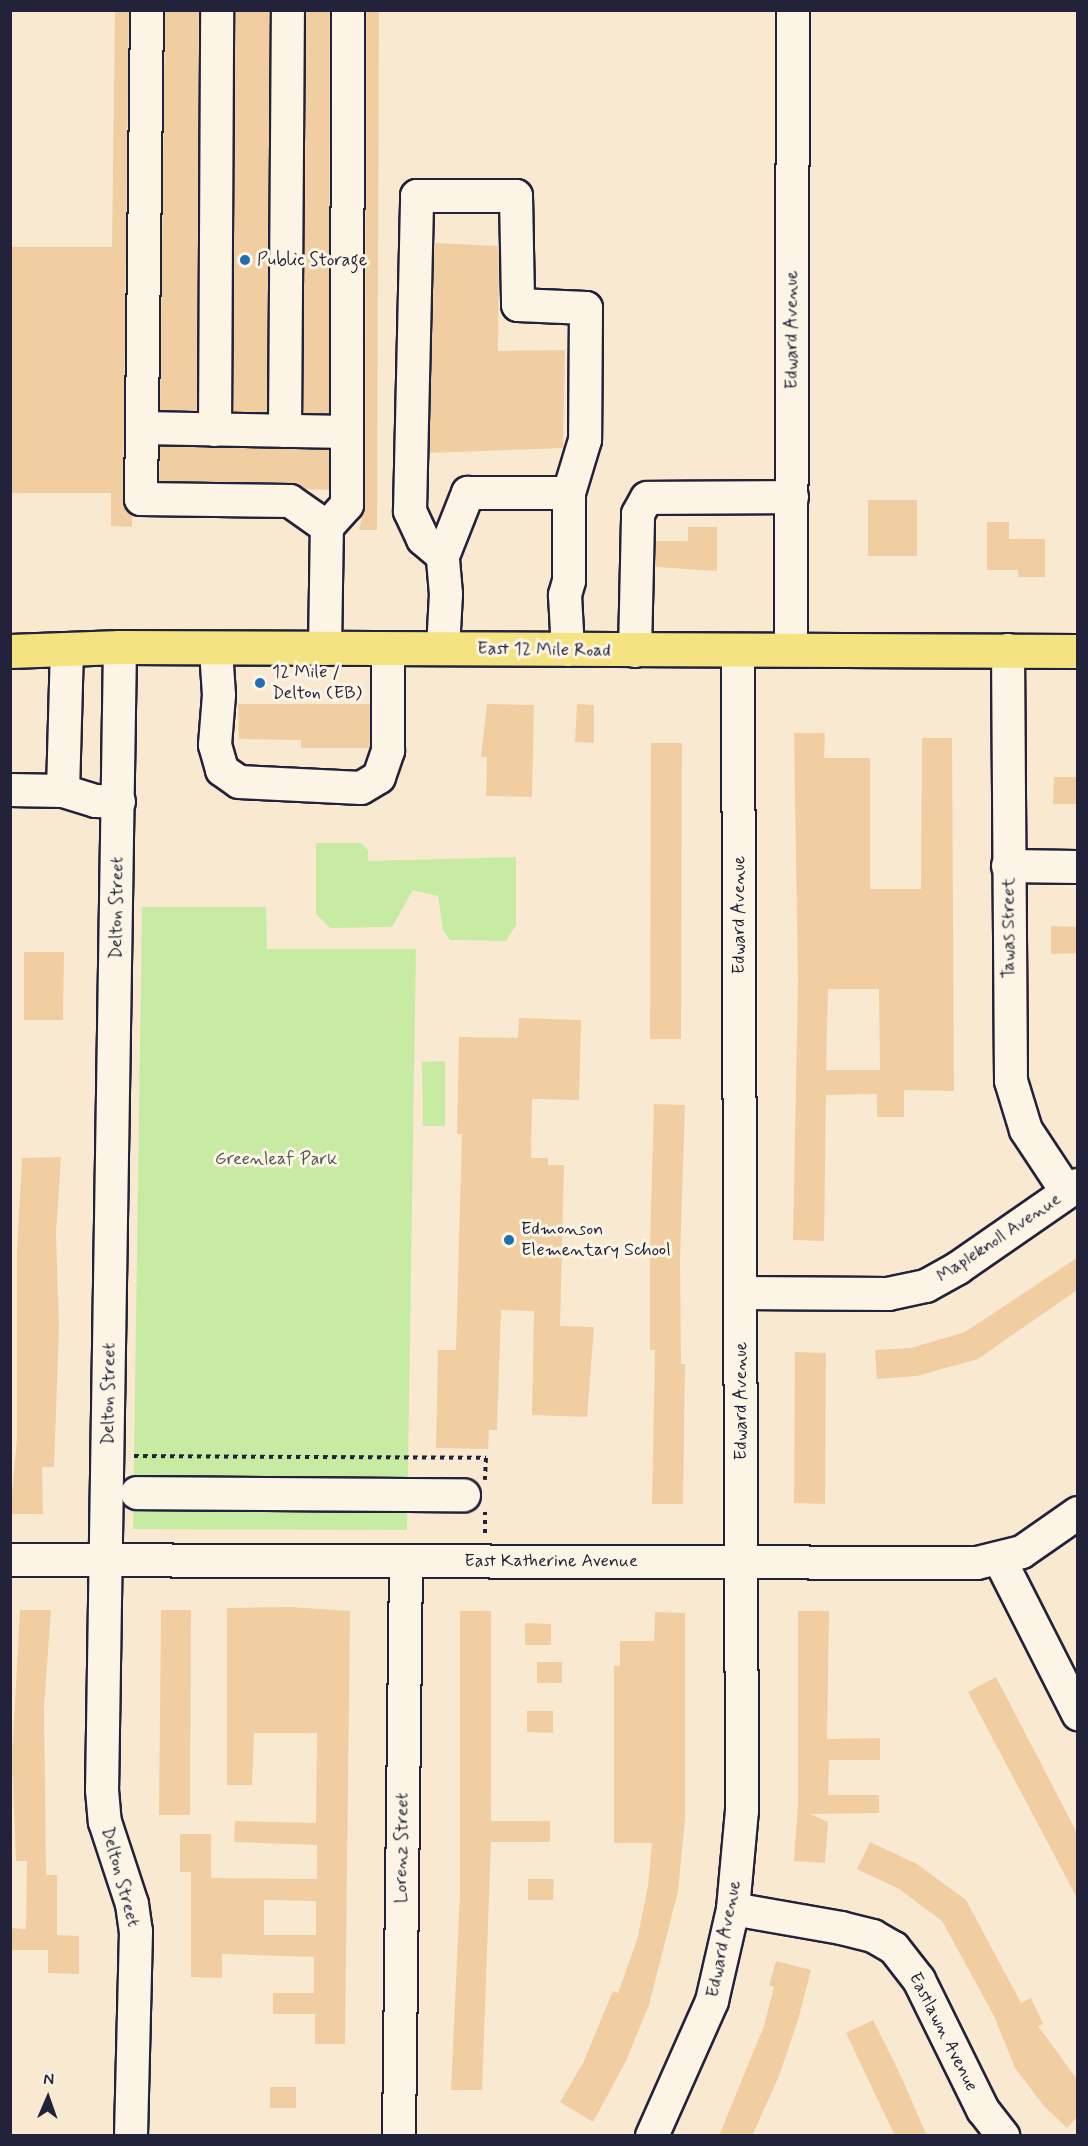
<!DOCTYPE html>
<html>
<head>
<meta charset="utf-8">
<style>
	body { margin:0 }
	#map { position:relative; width:1088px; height:2146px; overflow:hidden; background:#f9e9d1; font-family:Mynerve,sans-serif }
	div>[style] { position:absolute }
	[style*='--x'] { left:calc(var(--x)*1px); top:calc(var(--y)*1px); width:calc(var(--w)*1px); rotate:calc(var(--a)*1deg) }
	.green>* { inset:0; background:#c8eba4 }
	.building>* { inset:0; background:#f1cea2 }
	.path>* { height:4px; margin-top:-2px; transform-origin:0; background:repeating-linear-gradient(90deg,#22223b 0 4.5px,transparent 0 9px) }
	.roads { filter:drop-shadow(2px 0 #22223b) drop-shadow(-2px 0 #22223b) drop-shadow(0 2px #22223b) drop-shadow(0 -2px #22223b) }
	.minor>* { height:32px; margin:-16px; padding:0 16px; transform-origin:16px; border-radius:16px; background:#fcf5e5 }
	.major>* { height:33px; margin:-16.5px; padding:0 16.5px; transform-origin:16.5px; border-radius:16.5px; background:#f5e381 }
	.dots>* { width:16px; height:16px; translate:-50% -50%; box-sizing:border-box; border:3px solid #fcf5e5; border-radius:50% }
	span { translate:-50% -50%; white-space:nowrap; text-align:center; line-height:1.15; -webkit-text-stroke:6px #fcf5e5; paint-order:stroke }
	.poi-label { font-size:18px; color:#22223b }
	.left { translate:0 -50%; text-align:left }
	.street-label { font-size:18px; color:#22223b }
	.park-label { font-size:18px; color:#4c5455 }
	.frame { position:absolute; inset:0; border:12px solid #22223b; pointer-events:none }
	.north { position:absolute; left:18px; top:2068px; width:60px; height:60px; -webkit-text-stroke:4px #fcf5e5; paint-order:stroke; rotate:2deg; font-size:16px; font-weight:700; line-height:24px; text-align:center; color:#22223b }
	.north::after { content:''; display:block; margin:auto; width:21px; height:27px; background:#22223b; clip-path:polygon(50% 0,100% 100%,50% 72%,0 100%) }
</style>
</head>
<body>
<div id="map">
	<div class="green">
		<i style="clip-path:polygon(316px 843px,361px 843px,368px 850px,368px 861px,516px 857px,516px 925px,506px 941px,450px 940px,443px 930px,438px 896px,413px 890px,392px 927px,330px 928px,316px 914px)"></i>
		<i style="clip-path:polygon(142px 907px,266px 907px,267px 949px,416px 949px,407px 1530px,133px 1529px)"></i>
		<i style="clip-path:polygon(445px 1061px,445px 1126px,423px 1126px,422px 1062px)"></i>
	</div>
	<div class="building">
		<i style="clip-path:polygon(115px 10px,129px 10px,123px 499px,132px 514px,132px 527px,111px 526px,111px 493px,10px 493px,10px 247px,112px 247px)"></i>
		<i style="clip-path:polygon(165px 10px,199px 10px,197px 411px,160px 410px)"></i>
		<i style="clip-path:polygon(235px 10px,270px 10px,267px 412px,233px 412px)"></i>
		<i style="clip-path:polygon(306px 10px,330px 10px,329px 414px,303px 413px)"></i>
		<i style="clip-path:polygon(366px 10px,379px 10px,377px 530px,359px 530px,365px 505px)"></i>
		<i style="clip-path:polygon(434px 243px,499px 246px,498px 351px,565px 350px,563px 448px,429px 453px)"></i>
		<i style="clip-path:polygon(160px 446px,329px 450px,329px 490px,305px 489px,290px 483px,159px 481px)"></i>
		<i style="clip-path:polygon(868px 500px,917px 500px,917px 556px,868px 556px)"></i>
		<i style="clip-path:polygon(987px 522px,1009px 522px,1009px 539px,1045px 539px,1045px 577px,1018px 577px,1018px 570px,987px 570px)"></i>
		<i style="clip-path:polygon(688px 527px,717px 527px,717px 571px,655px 567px,655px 541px,688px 541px)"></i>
		<i style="clip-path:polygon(238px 704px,370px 704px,370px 748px,301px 748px,301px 740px,239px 739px)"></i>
		<i style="clip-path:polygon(487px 704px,534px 705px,532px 797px,486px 796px,487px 757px,481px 757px)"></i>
		<i style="clip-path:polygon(577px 704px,594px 705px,594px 743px,575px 742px)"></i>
		<i style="clip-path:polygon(evenodd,794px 733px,825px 733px,824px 758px,870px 758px,870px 889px,921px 889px,922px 738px,952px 738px,954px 1091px,904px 1090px,904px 1117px,877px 1117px,877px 1094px,826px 1095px,824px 1241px,793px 1240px,798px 981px,794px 733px,828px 989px,879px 989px,880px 1070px,826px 1070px,828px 989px)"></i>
		<i style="clip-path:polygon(651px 743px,682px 743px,681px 1039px,650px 1039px)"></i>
		<i style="clip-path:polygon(1054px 777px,1077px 777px,1077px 804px,1053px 804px)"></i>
		<i style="clip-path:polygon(1051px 926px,1077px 927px,1077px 953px,1051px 954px)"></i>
		<i style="clip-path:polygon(24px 952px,64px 952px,63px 1020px,24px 1020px)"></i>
		<i style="clip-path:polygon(519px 1018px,581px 1020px,579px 1100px,532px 1099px,531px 1158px,548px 1158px,548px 1165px,564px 1165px,560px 1326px,594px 1327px,587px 1417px,532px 1415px,534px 1311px,501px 1310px,497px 1430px,489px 1430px,488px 1449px,436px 1448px,438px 1350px,456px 1350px,462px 1134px,457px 1134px,459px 1037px,518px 1038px)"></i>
		<i style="clip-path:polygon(654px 1104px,685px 1105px,680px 1260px,681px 1364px,685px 1364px,683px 1504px,652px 1504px,655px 1350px,650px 1350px,650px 1246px)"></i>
		<i style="clip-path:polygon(61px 1157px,56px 1233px,59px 1327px,54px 1467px,42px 1467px,43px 1514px,10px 1514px,17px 1439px,17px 1252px,22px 1158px)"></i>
		<i style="clip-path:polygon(1077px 1258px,1077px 1290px,978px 1359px,917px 1376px,877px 1379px,875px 1350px,911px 1348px,965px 1332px)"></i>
		<i style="clip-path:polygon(795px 1352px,826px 1353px,825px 1504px,794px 1503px)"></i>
		<i style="clip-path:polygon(evenodd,291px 1607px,350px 1611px,345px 2044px,315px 2044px,315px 2014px,273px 2014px,273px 1993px,314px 1993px,314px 1957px,222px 1954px,222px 1978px,191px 1977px,191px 1872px,180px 1872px,180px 1834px,211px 1834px,211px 1878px,317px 1879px,317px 1845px,234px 1842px,235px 1821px,316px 1823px,317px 1733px,254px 1733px,252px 1785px,227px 1785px,227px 1608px,291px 1607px,264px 1900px,316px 1901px,316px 1935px,264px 1935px,264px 1900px)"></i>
		<i style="clip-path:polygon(20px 1610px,51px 1610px,44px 1707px,46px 1875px,57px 1875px,57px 1935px,79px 1936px,79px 1974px,48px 1973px,48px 1950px,10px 1950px,10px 1928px,26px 1929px,27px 1861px,16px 1861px,12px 1758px)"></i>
		<i style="clip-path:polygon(161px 1610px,191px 1610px,190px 1815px,159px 1815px)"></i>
		<i style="clip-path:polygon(460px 1611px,491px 1611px,491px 1821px,550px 1821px,550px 1842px,491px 1842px,482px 2090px,451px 2090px,460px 1893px)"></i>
		<i style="clip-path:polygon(798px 1611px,829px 1611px,827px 1739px,880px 1738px,880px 1760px,829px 1760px,828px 1795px,879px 1795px,879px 1813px,810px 1814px,828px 1822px,825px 1863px,794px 1861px,798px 1805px)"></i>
		<i style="clip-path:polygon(655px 1612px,685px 1613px,685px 1819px,678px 1891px,649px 2005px,626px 2061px,593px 2122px,560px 2102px,583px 2063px,613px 1991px,618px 1993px,637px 1940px,648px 1886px,652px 1843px,614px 1843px,614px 1666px,620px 1666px,620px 1641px,654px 1641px)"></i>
		<i style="clip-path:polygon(525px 1623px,551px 1624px,551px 1645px,525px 1645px)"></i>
		<i style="clip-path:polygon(537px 1662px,562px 1662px,562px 1683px,537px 1683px)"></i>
		<i style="clip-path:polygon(996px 1677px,1077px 1833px,1077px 1898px,968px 1692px)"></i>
		<i style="clip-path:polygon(527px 1711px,553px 1711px,553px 1733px,527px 1732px)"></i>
		<i style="clip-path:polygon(870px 1842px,917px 1864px,966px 1900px,1021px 2003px,1031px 1998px,1043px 2024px,1038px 2026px,1077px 2079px,1077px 2117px,1067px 2128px,1043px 2105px,1015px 2068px,994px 2016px,942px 1921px,899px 1889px,857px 1869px)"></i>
		<i style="clip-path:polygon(528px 1879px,554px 1879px,553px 1900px,528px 1900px)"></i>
		<i style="clip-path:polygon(776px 1961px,811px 1970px,798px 2020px,779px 2076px,752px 2136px,719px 2136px,764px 2026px,774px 1987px,769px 1985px)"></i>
		<i style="clip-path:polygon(873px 2020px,899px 2072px,927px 2136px,895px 2136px,846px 2033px)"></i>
		<i style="clip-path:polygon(270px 2087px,296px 2087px,296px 2108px,270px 2108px)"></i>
	</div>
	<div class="path">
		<i style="--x:134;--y:1456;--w:352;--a:0.3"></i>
		<i style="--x:486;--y:1458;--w:22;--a:93"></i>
		<i style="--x:485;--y:1533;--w:21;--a:-90"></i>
	</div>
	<div class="roads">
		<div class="minor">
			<i style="--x:147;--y:10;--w:489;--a:90.7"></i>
			<i style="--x:141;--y:499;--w:149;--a:0.8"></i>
			<i style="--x:290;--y:501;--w:45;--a:35.1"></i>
			<i style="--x:143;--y:428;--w:203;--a:1.1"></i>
			<i style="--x:215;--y:430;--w:420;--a:-89.7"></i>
			<i style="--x:285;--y:431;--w:421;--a:-89.6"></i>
			<i style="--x:443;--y:556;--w:26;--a:-140"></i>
			<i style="--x:423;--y:539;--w:31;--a:-115"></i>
			<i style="--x:410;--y:511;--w:315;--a:-88.7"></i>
			<i style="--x:417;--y:196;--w:99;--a:0"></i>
			<i style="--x:516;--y:196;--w:109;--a:88.9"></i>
			<i style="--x:518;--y:305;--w:68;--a:2.5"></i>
			<i style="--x:586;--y:308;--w:132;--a:90.4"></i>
			<i style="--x:585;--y:440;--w:55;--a:106.8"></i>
			<i style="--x:569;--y:493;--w:88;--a:90"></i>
			<i style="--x:569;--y:581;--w:15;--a:106"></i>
			<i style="--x:565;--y:595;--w:55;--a:86.9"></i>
			<i style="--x:120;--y:647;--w:1143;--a:90.9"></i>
			<i style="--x:102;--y:1790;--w:32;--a:85"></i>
			<i style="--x:105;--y:1822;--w:86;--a:71.8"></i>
			<i style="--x:132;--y:1904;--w:27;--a:82"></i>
			<i style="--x:136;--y:1931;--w:205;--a:91.4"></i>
			<i style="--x:325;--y:649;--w:122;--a:-89.1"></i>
			<i style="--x:327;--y:527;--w:30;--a:-48"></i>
			<i style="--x:347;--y:505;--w:495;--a:-89.9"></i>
			<i style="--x:443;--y:649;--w:55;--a:-86.9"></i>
			<i style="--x:446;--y:594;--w:38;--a:-95"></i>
			<i style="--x:443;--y:556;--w:68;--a:-68.4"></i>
			<i style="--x:468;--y:493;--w:101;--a:0"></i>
			<i style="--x:216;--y:650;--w:45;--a:86.2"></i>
			<i style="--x:219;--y:695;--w:50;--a:94.6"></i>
			<i style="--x:215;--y:745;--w:26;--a:74"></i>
			<i style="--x:222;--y:770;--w:21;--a:35"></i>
			<i style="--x:239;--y:782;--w:122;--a:2.8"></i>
			<i style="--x:361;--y:788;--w:21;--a:-31"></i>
			<i style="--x:379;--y:777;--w:28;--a:-71"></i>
			<i style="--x:388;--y:751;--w:101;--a:-90"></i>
			<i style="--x:791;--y:650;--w:640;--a:-89.82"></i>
			<i style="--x:1008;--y:650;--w:431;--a:89.6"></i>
			<i style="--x:1011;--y:1081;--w:51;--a:73"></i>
			<i style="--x:1026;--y:1130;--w:74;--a:56.5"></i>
			<i style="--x:635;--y:651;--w:137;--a:-88.7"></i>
			<i style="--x:638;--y:514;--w:18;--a:-61"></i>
			<i style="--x:647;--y:498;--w:145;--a:-0.4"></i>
			<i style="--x:10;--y:790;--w:53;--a:1.1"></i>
			<i style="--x:63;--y:791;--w:34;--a:17"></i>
			<i style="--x:96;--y:801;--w:23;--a:2"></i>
			<i style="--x:63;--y:791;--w:141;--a:-88.4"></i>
			<i style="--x:1008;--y:866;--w:70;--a:0.8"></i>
			<i style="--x:740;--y:1293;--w:148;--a:0.4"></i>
			<i style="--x:888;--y:1294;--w:39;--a:-12"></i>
			<i style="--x:926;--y:1286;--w:37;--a:-29"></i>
			<i style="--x:958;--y:1268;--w:146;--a:-34.7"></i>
			<i style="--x:137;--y:1493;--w:327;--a:0.4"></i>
			<i style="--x:10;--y:1560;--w:967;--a:0.18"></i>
			<i style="--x:977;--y:1563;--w:46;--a:-13.7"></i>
			<i style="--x:1022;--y:1552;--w:68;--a:-34.9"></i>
			<i style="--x:1000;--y:1560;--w:173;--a:63.1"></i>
			<i style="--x:733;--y:1909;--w:110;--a:10"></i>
			<i style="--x:841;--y:1928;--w:33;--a:14"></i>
			<i style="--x:873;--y:1936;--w:24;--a:30"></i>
			<i style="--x:894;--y:1948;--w:41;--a:52"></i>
			<i style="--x:919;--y:1980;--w:145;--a:63.8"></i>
			<i style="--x:983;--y:2110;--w:33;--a:52"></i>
			<i style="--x:399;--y:2136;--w:575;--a:-89.3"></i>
			<i style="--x:652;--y:2136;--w:148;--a:-66"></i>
			<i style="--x:712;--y:2001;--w:94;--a:-77.1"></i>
			<i style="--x:733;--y:1909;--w:98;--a:-84.8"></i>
			<i style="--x:742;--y:1811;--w:1160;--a:-90.2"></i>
		</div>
		<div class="major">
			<i style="--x:10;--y:651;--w:110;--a:-2.1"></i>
			<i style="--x:120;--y:647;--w:958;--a:0.24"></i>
		</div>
	</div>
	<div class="dots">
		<i style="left:245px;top:260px;background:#1f6fb2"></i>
		<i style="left:260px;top:683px;background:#1f6fb2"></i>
		<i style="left:509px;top:1240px;background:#1f6fb2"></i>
	</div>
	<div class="poi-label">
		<span class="left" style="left:257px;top:260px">Public Storage</span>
		<span class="left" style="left:272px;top:683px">12 Mile /<br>Delton (EB)</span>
		<span class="left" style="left:521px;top:1240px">Edmonson<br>Elementary School</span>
	</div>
	<div class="street-label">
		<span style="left:792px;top:330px;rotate:-90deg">Edward Avenue</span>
		<span style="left:544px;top:650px;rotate:1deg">East 12 Mile Road</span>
		<span style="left:117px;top:908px;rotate:-89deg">Delton Street</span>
		<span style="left:739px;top:915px;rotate:-90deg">Edward Avenue</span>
		<span style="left:1009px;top:928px;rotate:-90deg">Tawas Street</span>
		<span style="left:999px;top:1238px;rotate:-34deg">Mapleknoll Avenue</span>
		<span style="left:109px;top:1394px;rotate:-89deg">Delton Street</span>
		<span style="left:741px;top:1401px;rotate:-90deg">Edward Avenue</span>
		<span style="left:551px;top:1561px">East Katherine Avenue</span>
		<span style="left:402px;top:1848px;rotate:-89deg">Lorenz Street</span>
		<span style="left:120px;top:1877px;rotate:75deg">Delton Street</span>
		<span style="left:724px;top:1939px;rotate:-79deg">Edward Avenue</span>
		<span style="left:943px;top:2032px;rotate:63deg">Eastlawn Avenue</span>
	</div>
	<div class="park-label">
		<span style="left:276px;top:1159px">Greenleaf Park</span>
	</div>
	<div class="frame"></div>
	<div class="north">N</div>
</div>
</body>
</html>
